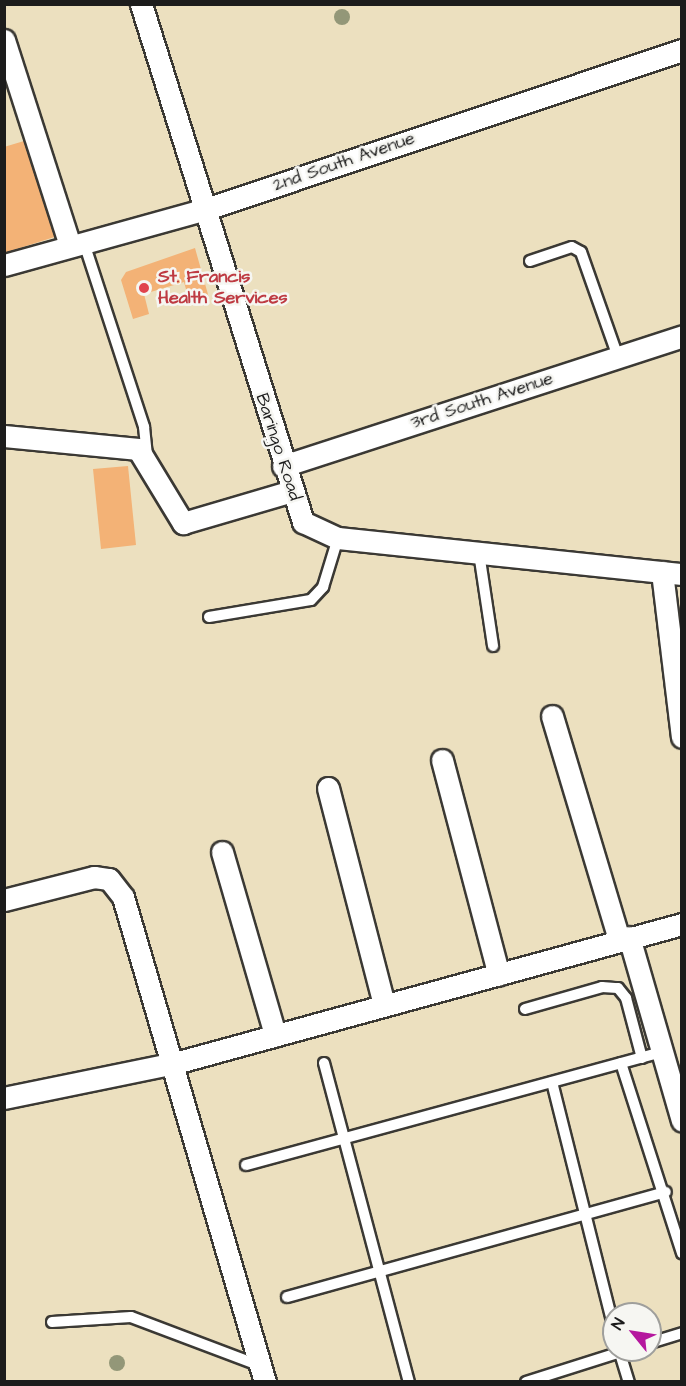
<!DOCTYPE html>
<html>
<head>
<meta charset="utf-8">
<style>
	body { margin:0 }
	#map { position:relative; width:686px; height:1386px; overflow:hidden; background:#ece0bf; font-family:"Architects Daughter",sans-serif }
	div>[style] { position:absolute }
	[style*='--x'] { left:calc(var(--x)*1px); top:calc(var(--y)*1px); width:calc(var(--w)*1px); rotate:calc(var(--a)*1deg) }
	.building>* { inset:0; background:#f3b276 }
	.roads { filter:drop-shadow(2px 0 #3b3934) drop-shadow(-2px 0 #3b3934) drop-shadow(0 2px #3b3934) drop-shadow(0 -2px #3b3934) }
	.service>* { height:10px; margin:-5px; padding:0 5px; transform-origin:5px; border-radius:5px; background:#fff }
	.minor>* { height:21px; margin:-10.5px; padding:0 10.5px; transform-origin:10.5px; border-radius:10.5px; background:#fff }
	.trees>* { width:16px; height:16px; margin:-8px; border-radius:50%; background:#939778 }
	.dots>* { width:16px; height:16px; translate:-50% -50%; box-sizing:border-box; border:3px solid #f6f6f2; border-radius:50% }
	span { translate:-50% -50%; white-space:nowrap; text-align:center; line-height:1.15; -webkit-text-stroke:5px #f6f6f2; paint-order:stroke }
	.street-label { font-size:18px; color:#1c1c1c }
	.health-label { font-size:18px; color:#be3a42; font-weight:700 }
	.left { translate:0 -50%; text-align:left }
	.frame { position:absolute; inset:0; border:6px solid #1c1c1c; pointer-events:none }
	.north { position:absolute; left:602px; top:1302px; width:60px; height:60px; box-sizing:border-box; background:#f6f6f2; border:2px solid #9f9f9c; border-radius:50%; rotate:300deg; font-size:16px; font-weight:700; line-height:24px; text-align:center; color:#1c1c1c }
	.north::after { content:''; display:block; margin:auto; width:21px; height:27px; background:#b5179e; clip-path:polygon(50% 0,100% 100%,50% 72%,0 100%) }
</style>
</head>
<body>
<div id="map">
	<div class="building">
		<i style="clip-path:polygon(34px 138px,64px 234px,4px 253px,4px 147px)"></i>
		<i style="clip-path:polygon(195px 248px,209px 298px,190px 304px,184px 282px,144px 294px,149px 314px,133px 319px,121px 280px,126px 272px)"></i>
		<i style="clip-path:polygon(128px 466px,136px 545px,101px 549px,93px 469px)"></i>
	</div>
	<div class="roads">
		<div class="service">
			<i style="--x:84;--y:243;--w:194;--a:71.9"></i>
			<i style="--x:144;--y:427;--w:29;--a:84"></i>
			<i style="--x:530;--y:261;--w:44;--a:-18.4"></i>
			<i style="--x:572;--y:247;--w:10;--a:29"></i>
			<i style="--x:581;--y:252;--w:111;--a:70.6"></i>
			<i style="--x:479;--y:553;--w:94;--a:81.4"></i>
			<i style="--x:209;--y:617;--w:103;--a:-9.5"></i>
			<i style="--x:311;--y:600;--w:18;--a:-47"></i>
			<i style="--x:323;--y:587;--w:51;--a:-73"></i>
			<i style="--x:525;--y:1009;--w:80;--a:-15.9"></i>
			<i style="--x:602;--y:987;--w:16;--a:4"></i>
			<i style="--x:618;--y:988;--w:13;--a:51"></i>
			<i style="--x:626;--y:998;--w:62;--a:75.1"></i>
			<i style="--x:324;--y:1063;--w:330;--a:75.1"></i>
			<i style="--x:621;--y:1063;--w:200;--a:72.2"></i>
			<i style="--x:552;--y:1082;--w:255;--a:75.9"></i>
			<i style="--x:246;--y:1165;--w:431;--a:-15.2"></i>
			<i style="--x:287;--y:1297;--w:393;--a:-15.5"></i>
			<i style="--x:52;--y:1322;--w:79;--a:-3.6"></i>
			<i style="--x:131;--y:1317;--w:139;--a:20.7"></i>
			<i style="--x:650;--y:1343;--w:34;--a:-17"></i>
			<i style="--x:619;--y:1350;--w:34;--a:73"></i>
			<i style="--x:526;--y:1382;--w:106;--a:-17.6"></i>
		</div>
		<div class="minor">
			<i style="--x:141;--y:4;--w:543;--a:72.63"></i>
			<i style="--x:303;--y:522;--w:38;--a:25"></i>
			<i style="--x:338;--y:538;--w:346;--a:6"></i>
			<i style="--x:4;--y:40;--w:216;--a:72.2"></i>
			<i style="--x:4;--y:265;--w:210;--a:-15.5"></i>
			<i style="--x:206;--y:209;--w:502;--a:-18.47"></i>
			<i style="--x:4;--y:436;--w:135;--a:5.5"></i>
			<i style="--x:138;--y:449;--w:87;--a:58.7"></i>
			<i style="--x:183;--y:523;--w:114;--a:-16.4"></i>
			<i style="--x:283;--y:466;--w:420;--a:-18"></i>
			<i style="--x:662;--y:572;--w:166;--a:83.1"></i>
			<i style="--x:552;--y:716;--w:234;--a:73.3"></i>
			<i style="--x:442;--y:760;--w:222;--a:75.2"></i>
			<i style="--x:328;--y:788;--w:224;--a:75.5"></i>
			<i style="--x:222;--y:852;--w:191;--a:73.8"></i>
			<i style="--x:4;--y:900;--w:93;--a:-14.3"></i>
			<i style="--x:94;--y:877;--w:15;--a:8"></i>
			<i style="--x:109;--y:879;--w:23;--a:52"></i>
			<i style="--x:123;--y:897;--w:505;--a:73.68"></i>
			<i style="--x:629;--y:937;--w:191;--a:73.9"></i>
			<i style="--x:4;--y:1098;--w:175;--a:-11.6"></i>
			<i style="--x:175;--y:1063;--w:526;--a:-15.33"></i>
		</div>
	</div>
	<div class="trees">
		<i style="left:342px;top:17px"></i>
		<i style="left:117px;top:1363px"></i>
	</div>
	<div class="dots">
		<i style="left:144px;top:288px;background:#e0444e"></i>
	</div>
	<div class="street-label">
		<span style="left:344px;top:162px;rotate:-19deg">2nd South Avenue</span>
		<span style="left:482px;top:401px;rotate:-18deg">3rd South Avenue</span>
		<span style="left:278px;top:447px;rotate:72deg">Baringo Road</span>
	</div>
	<div class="health-label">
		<span class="left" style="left:158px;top:288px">St. Francis<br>Health Services</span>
	</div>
	<div class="frame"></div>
	<div class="north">N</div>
</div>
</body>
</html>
